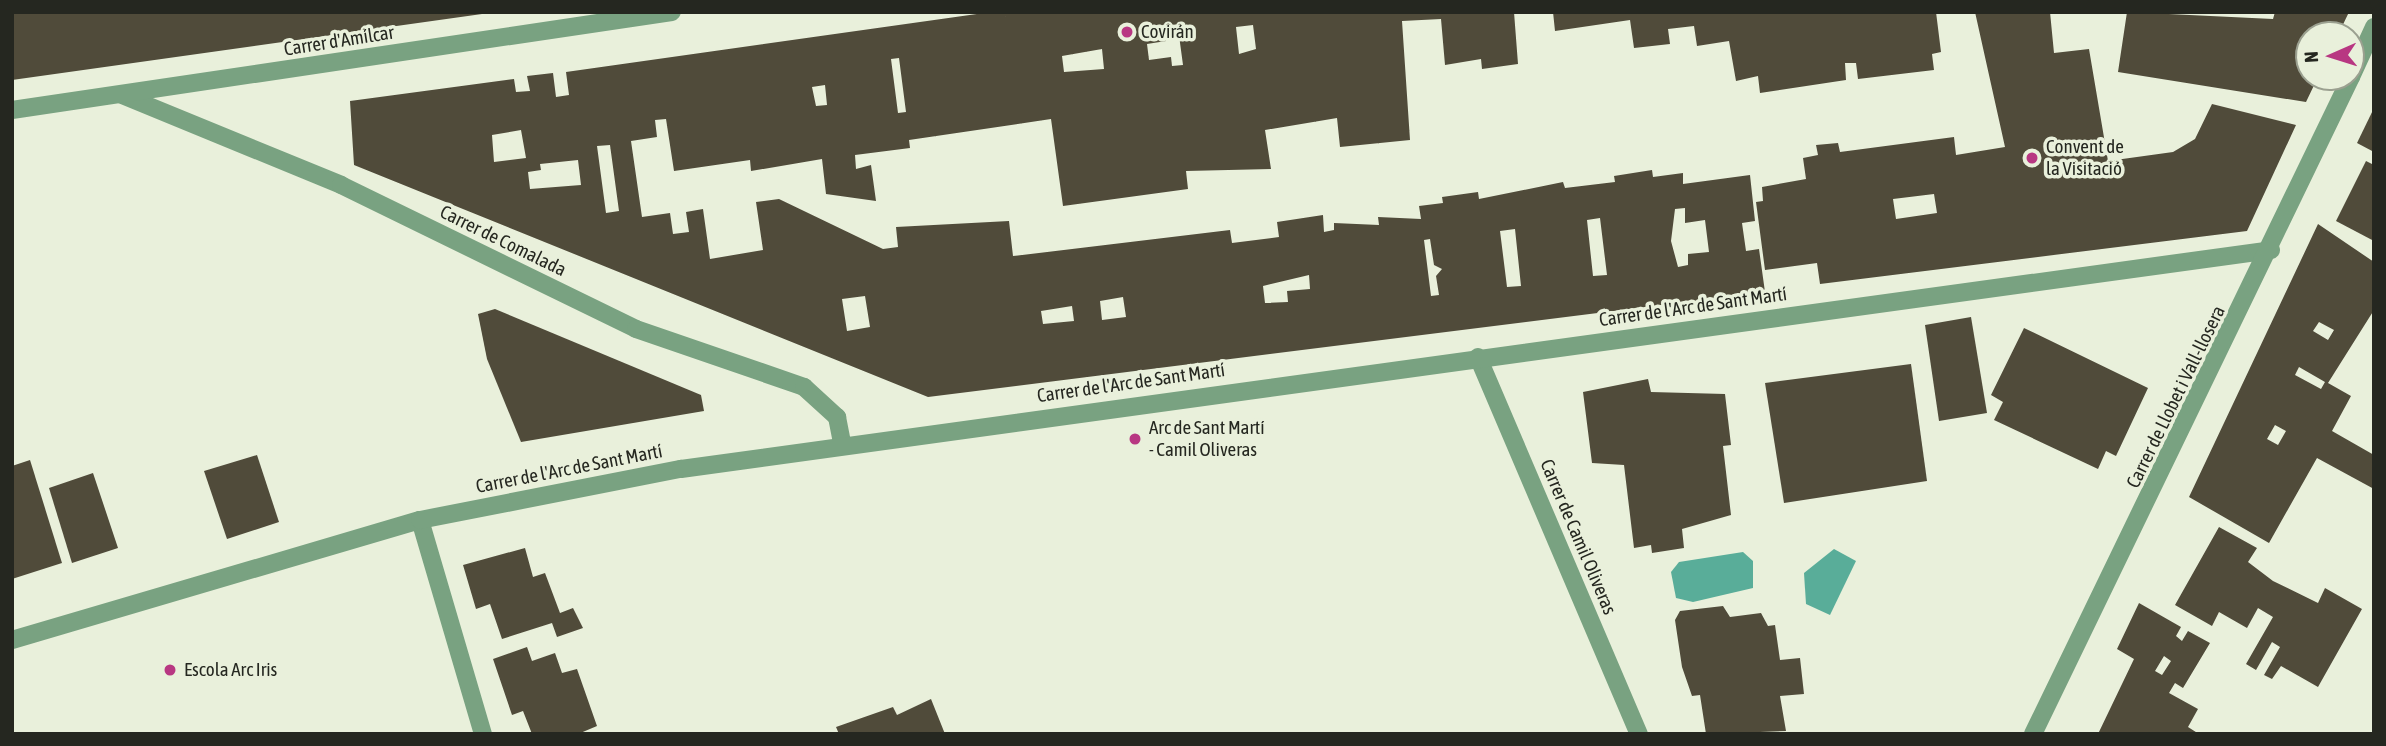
<!DOCTYPE html>
<html>
<head>
<meta charset="utf-8">
<style>
	body { margin:0 }
	#map { position:relative; width:2386px; height:746px; overflow:hidden; background:#e9f0db; font-family:"Asap Condensed",sans-serif }
	div>[style] { position:absolute }
	[style*='--x'] { left:calc(var(--x)*1px); top:calc(var(--y)*1px); width:calc(var(--w)*1px); rotate:calc(var(--a)*1deg) }
	.water>* { inset:0; background:#59ad99 }
	.building>* { inset:0; background:#504b3a }
	.service>* { height:18px; margin:-9px; padding:0 9px; transform-origin:9px; border-radius:9px; background:#79a281 }
	.minor>* { height:18px; margin:-9px; padding:0 9px; transform-origin:9px; border-radius:9px; background:#79a281 }
	.dots>* { width:19px; height:19px; translate:-50% -50%; box-sizing:border-box; border:4px solid #e9f0db; border-radius:50% }
	span { translate:-50% -50%; white-space:nowrap; text-align:center; line-height:1.15; -webkit-text-stroke:7px #e9f0db; paint-order:stroke }
	.poi-label { font-size:19px; color:#252720 }
	.left { translate:0 -50%; text-align:left }
	.street-label { font-size:19px; color:#252720 }
	.frame { position:absolute; inset:0; border:14px solid #252720; pointer-events:none }
	.north { position:absolute; left:2295px; top:21px; width:70px; height:70px; box-sizing:border-box; background:#e9f0db; border:2px solid #9ba090; border-radius:50%; rotate:267deg; font-size:19px; font-weight:700; line-height:28px; text-align:center; color:#252720 }
	.north::after { content:''; display:block; margin:auto; width:24px; height:32px; background:#b83782; clip-path:polygon(50% 0,100% 100%,50% 72%,0 100%) }
</style>
</head>
<body>
<div id="map">
	<div class="water">
		<i style="clip-path:polygon(1834px 549px,1856px 561px,1830px 615px,1806px 604px,1804px 573px)"></i>
		<i style="clip-path:polygon(1743px 552px,1753px 561px,1753px 588px,1693px 602px,1676px 598px,1671px 572px,1679px 562px)"></i>
	</div>
	<div class="building">
		<i style="clip-path:polygon(12px 12px,482px 12px,482px 14px,12px 80px)"></i>
		<i style="clip-path:polygon(evenodd,991px 12px,1514px 12px,1518px 64px,1482px 69px,1481px 59px,1445px 65px,1441px 19px,1402px 21px,1410px 140px,1340px 147px,1337px 118px,1265px 130px,1271px 169px,1186px 171px,1188px 189px,1063px 206px,1051px 119px,909px 140px,910px 148px,855px 155px,856px 169px,871px 165px,876px 201px,826px 194px,822px 159px,751px 171px,750px 160px,674px 171px,666px 119px,655px 120px,657px 137px,631px 141px,642px 217px,670px 213px,673px 234px,689px 232px,686px 212px,703px 209px,710px 259px,763px 250px,756px 202px,779px 199px,883px 249px,898px 247px,896px 227px,1009px 221px,1013px 256px,1230px 230px,1232px 243px,1279px 237px,1277px 222px,1323px 215px,1324px 232px,1334px 230px,1334px 223px,1379px 225px,1378px 217px,1421px 219px,1419px 206px,1443px 203px,1442px 197px,1478px 192px,1479px 199px,1563px 182px,1565px 188px,1615px 182px,1614px 176px,1652px 170px,1653px 177px,1683px 173px,1683px 184px,1750px 175px,1755px 221px,1742px 223px,1746px 251px,1759px 249px,1765px 292px,928px 397px,354px 165px,350px 101px,514px 79px,516px 92px,530px 91px,527px 76px,553px 73px,556px 97px,569px 95px,566px 72px,991px 12px,1253px 25px,1256px 49px,1239px 54px,1236px 27px,1253px 25px,991px 12px,1178px 28px,1183px 65px,1172px 66px,1171px 57px,1149px 60px,1147px 44px,1166px 41px,1165px 29px,1178px 28px,991px 12px,1102px 49px,1104px 69px,1064px 72px,1062px 56px,1102px 49px,991px 12px,899px 58px,906px 112px,898px 113px,891px 59px,899px 58px,991px 12px,825px 85px,827px 105px,816px 106px,812px 87px,825px 85px,991px 12px,521px 130px,526px 158px,494px 162px,492px 135px,521px 130px,991px 12px,610px 145px,619px 211px,606px 213px,597px 146px,610px 145px,991px 12px,578px 160px,581px 185px,530px 189px,528px 172px,541px 170px,540px 164px,578px 160px,991px 12px,1685px 208px,1685px 223px,1705px 220px,1709px 252px,1688px 254px,1688px 265px,1678px 267px,1671px 241px,1675px 209px,1685px 208px,991px 12px,1600px 218px,1607px 275px,1593px 276px,1587px 220px,1600px 218px,991px 12px,1515px 229px,1521px 286px,1507px 287px,1500px 231px,1515px 229px,991px 12px,1430px 239px,1434px 265px,1442px 269px,1436px 276px,1439px 295px,1431px 296px,1424px 240px,1430px 239px,991px 12px,1309px 275px,1310px 289px,1287px 291px,1288px 302px,1265px 303px,1263px 286px,1309px 275px,991px 12px,865px 296px,870px 327px,847px 331px,842px 299px,865px 296px,991px 12px,1123px 297px,1126px 317px,1102px 320px,1100px 301px,1123px 297px,991px 12px,1072px 306px,1074px 321px,1043px 324px,1041px 311px,1072px 306px)"></i>
		<i style="clip-path:polygon(1553px 12px,1936px 12px,1941px 52px,1932px 54px,1934px 70px,1858px 79px,1856px 63px,1845px 63px,1846px 80px,1760px 93px,1758px 76px,1736px 81px,1729px 41px,1697px 46px,1694px 26px,1668px 29px,1670px 44px,1634px 48px,1630px 20px,1555px 31px)"></i>
		<i style="clip-path:polygon(evenodd,1975px 12px,2050px 12px,2054px 53px,2089px 49px,2108px 161px,2173px 152px,2195px 139px,2212px 104px,2296px 125px,2247px 231px,1820px 284px,1817px 263px,1765px 270px,1756px 202px,1763px 201px,1762px 187px,1806px 179px,1803px 158px,1818px 155px,1816px 145px,1838px 143px,1840px 152px,1954px 137px,1956px 155px,2005px 147px,1975px 12px,1934px 194px,1937px 213px,1896px 219px,1893px 199px,1934px 194px)"></i>
		<i style="clip-path:polygon(2127px 12px,2273px 19px,2275px 12px,2349px 12px,2338px 35px,2309px 35px,2309px 77px,2318px 77px,2306px 102px,2118px 72px)"></i>
		<i style="clip-path:polygon(2374px 108px,2374px 152px,2357px 143px)"></i>
		<i style="clip-path:polygon(2366px 161px,2374px 165px,2374px 241px,2336px 221px)"></i>
		<i style="clip-path:polygon(evenodd,2318px 224px,2374px 262px,2374px 310px,2328px 383px,2351px 396px,2332px 431px,2374px 455px,2374px 489px,2317px 458px,2269px 543px,2189px 497px,2318px 224px,2319px 322px,2334px 330px,2328px 340px,2313px 331px,2319px 322px,2318px 224px,2299px 367px,2325px 382px,2321px 389px,2295px 375px,2299px 367px,2318px 224px,2275px 425px,2286px 431px,2278px 445px,2267px 439px,2275px 425px)"></i>
		<i style="clip-path:polygon(495px 309px,701px 395px,704px 411px,521px 442px,487px 359px,478px 314px)"></i>
		<i style="clip-path:polygon(1971px 317px,1987px 413px,1939px 421px,1925px 325px)"></i>
		<i style="clip-path:polygon(2024px 328px,2148px 388px,2116px 456px,2106px 451px,2098px 469px,1994px 420px,2003px 402px,1991px 395px)"></i>
		<i style="clip-path:polygon(1911px 364px,1927px 481px,1784px 503px,1765px 383px)"></i>
		<i style="clip-path:polygon(1648px 379px,1651px 392px,1725px 394px,1731px 445px,1723px 446px,1731px 515px,1682px 529px,1684px 548px,1652px 553px,1651px 545px,1634px 548px,1624px 465px,1592px 463px,1583px 392px)"></i>
		<i style="clip-path:polygon(257px 455px,279px 522px,227px 539px,204px 471px)"></i>
		<i style="clip-path:polygon(30px 460px,62px 563px,12px 579px,12px 466px)"></i>
		<i style="clip-path:polygon(93px 473px,118px 548px,72px 563px,49px 488px)"></i>
		<i style="clip-path:polygon(2219px 527px,2257px 548px,2248px 562px,2273px 581px,2318px 603px,2325px 588px,2362px 609px,2318px 687px,2281px 666px,2272px 679px,2264px 675px,2280px 647px,2272px 642px,2256px 670px,2246px 664px,2273px 617px,2258px 608px,2247px 628px,2219px 612px,2212px 626px,2175px 605px)"></i>
		<i style="clip-path:polygon(525px 548px,533px 577px,545px 573px,560px 613px,573px 608px,583px 628px,557px 637px,552px 623px,502px 639px,490px 604px,476px 609px,463px 565px)"></i>
		<i style="clip-path:polygon(evenodd,2139px 603px,2181px 627px,2176px 636px,2182px 641px,2188px 631px,2210px 643px,2183px 688px,2175px 683px,2169px 693px,2198px 709px,2188px 727px,2199px 734px,2098px 734px,2134px 659px,2117px 649px,2139px 603px,2164px 656px,2171px 661px,2162px 675px,2155px 671px,2164px 656px)"></i>
		<i style="clip-path:polygon(1723px 606px,1730px 617px,1761px 613px,1768px 626px,1775px 625px,1780px 660px,1800px 658px,1804px 694px,1780px 696px,1786px 731px,1706px 734px,1700px 695px,1692px 696px,1682px 667px,1675px 620px,1680px 611px)"></i>
		<i style="clip-path:polygon(527px 647px,532px 661px,555px 653px,562px 673px,577px 669px,597px 726px,578px 734px,532px 734px,523px 711px,512px 715px,493px 659px)"></i>
		<i style="clip-path:polygon(931px 699px,945px 734px,839px 734px,836px 727px,893px 707px,897px 715px)"></i>
	</div>
	<div class="service">
		<i style="--x:420;--y:520;--w:223;--a:73.6"></i>
	</div>
	<div class="minor">
		<i style="--x:2351;--y:77;--w:55;--a:-65.3"></i>
		<i style="--x:122;--y:95;--w:237;--a:22.3"></i>
		<i style="--x:341;--y:185;--w:328;--a:26"></i>
		<i style="--x:636;--y:329;--w:178;--a:19"></i>
		<i style="--x:804;--y:387;--w:45;--a:42.3"></i>
		<i style="--x:837;--y:417;--w:26;--a:79"></i>
		<i style="--x:12;--y:110;--w:667;--a:-8.45"></i>
		<i style="--x:1478;--y:357;--w:410;--a:66.9"></i>
		<i style="--x:12;--y:640;--w:425;--a:-16.4"></i>
		<i style="--x:420;--y:520;--w:266;--a:-11.1"></i>
		<i style="--x:681;--y:469;--w:1605;--a:-7.84"></i>
		<i style="--x:2033;--y:734;--w:730;--a:-64.17"></i>
	</div>
	<div class="dots">
		<i style="left:1127px;top:32px;background:#b83782"></i>
		<i style="left:2032px;top:158px;background:#b83782"></i>
		<i style="left:1135px;top:439px;background:#b83782"></i>
		<i style="left:170px;top:670px;background:#b83782"></i>
	</div>
	<div class="poi-label">
		<span class="left" style="left:1141px;top:32px">Covirán</span>
		<span class="left" style="left:2046px;top:158px">Convent de<br>la Visitació</span>
		<span class="left" style="left:1149px;top:439px">Arc de Sant Martí<br>- Camil Oliveras</span>
		<span class="left" style="left:184px;top:670px">Escola Arc Iris</span>
	</div>
	<div class="street-label">
		<span style="left:339px;top:41px;rotate:-9deg">Carrer d'Amílcar</span>
		<span style="left:503px;top:241px;rotate:26deg">Carrer de Comalada</span>
		<span style="left:1693px;top:307px;rotate:-8deg">Carrer de l'Arc de Sant Martí</span>
		<span style="left:1131px;top:383px;rotate:-8deg">Carrer de l'Arc de Sant Martí</span>
		<span style="left:2176px;top:397px;rotate:-64deg">Carrer de Llobet i Vall-llosera</span>
		<span style="left:569px;top:469px;rotate:-11deg">Carrer de l'Arc de Sant Martí</span>
		<span style="left:1578px;top:537px;rotate:67deg">Carrer de Camil Oliveras</span>
	</div>
	<div class="frame"></div>
	<div class="north">N</div>
</div>
</body>
</html>
